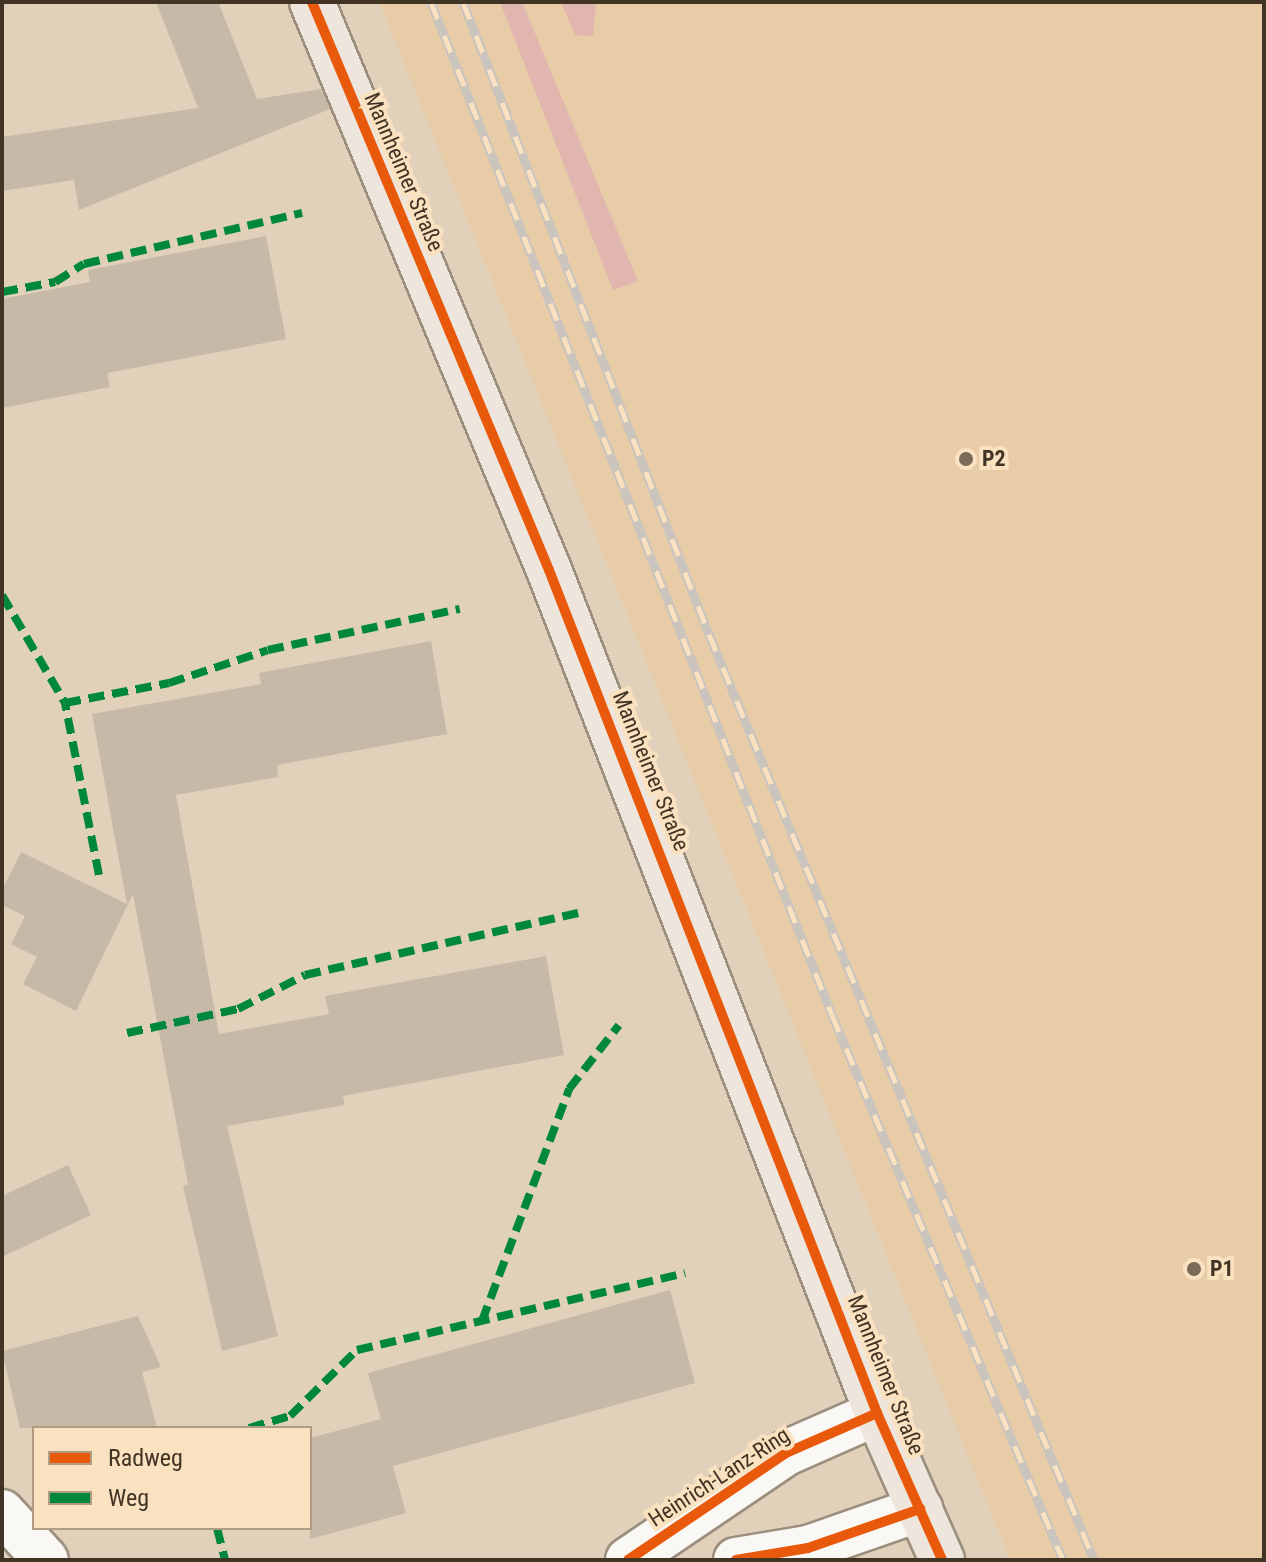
<!DOCTYPE html>
<html>
<head>
<meta charset="utf-8">
<style>
	body { margin:0 }
	#map { position:relative; width:1266px; height:1562px; overflow:hidden; background:#e1d0ba; font-family:"Roboto Condensed",sans-serif }
	div>[style] { position:absolute }
	[style*='--x'] { left:calc(var(--x)*1px); top:calc(var(--y)*1px); width:calc(var(--w)*1px); rotate:calc(var(--a)*1deg) }
	.built>* { inset:0; background:#e8cca8 }
	.green>* { inset:0; background:#e1b6af }
	.building>* { inset:0; background:#c7b9a8 }
	.roads { filter:drop-shadow(2px 0 #9b8e7d) drop-shadow(-2px 0 #9b8e7d) drop-shadow(0 2px #9b8e7d) drop-shadow(0 -2px #9b8e7d) }
	.minor>* { height:44px; margin:-22px; padding:0 22px; transform-origin:22px; border-radius:22px; background:#faf8f5 }
	.major>* { height:44px; margin:-22px; padding:0 22px; transform-origin:22px; border-radius:22px; background:#eee6dc }
	.rail>* { height:9px; margin-top:-4.5px; transform-origin:0; background:repeating-linear-gradient(90deg,#fae1c0 0 18px,#c9c4be 0 36px); box-sizing:border-box; border-block:2px solid #c9c4be }
	.quiet>* { height:8px; margin-top:-4px; transform-origin:0; background:repeating-linear-gradient(90deg,#00873e 0 16px,transparent 0 24px) }
	.cycleway>* { height:10px; margin:-5px; padding:0 5px; transform-origin:5px; border-radius:5px; background:#e8590c }
	.dots>* { width:22px; height:22px; translate:-50% -50%; box-sizing:border-box; border:4px solid #fae1c0; border-radius:50% }
	span { translate:-50% -50%; white-space:nowrap; text-align:center; line-height:1.15; -webkit-text-stroke:8px #fae1c0; paint-order:stroke }
	.street-label { font-size:22px; color:#413424 }
	.poi-label { font-size:22px; color:#413424; font-weight:700 }
	.left { translate:0 -50%; text-align:left }
	.frame { position:absolute; inset:0; border:4px solid #413424; pointer-events:none }
	.legend { position:absolute; left:32px; top:1426px; width:280px; height:104px; box-sizing:border-box; background:#fae1c0; border:2px solid #b09c82; margin:0; padding:10px 14px; list-style:none; font-size:24px; color:#413424 }
	.legend li { display:flex; align-items:center; gap:16px; height:40px }
	.legend b { width:40px; border:2px solid #b09c82 }
</style>
</head>
<body>
<div id="map">
	<div class="built">
		<i style="clip-path:polygon(379px 2px,1264px 2px,1264px 1560px,1010px 1560px)"></i>
	</div>
	<div class="green">
		<i style="clip-path:polygon(500px 2px,522px 2px,638px 281px,613px 290px)"></i>
		<i style="clip-path:polygon(561px 2px,596px 2px,593px 36px,575px 35px)"></i>
	</div>
	<div class="building">
		<i style="clip-path:polygon(156px 2px,218px 2px,257px 99px,321px 89px,330px 109px,79px 210px,74px 180px,2px 191px,2px 137px,198px 108px)"></i>
		<i style="clip-path:polygon(266px 236px,286px 339px,107px 373px,110px 387px,2px 408px,2px 299px,90px 282px,88px 270px)"></i>
		<i style="clip-path:polygon(431px 641px,447px 734px,277px 765px,278px 777px,176px 795px,219px 1034px,329px 1014px,325px 996px,546px 956px,564px 1055px,343px 1096px,345px 1105px,227px 1126px,278px 1336px,222px 1351px,183px 1186px,188px 1185px,133px 894px,76px 1011px,23px 984px,37px 957px,11px 944px,25px 916px,2px 905px,2px 890px,21px 852px,127px 904px,92px 714px,261px 684px,259px 673px)"></i>
		<i style="clip-path:polygon(68px 1165px,91px 1215px,2px 1257px,2px 1196px)"></i>
		<i style="clip-path:polygon(670px 1290px,695px 1383px,393px 1466px,406px 1513px,310px 1539px,310px 1438px,381px 1419px,368px 1373px)"></i>
		<i style="clip-path:polygon(138px 1316px,161px 1367px,142px 1372px,157px 1428px,20px 1428px,2px 1351px)"></i>
	</div>
	<div class="roads">
		<div class="minor">
			<i style="--x:2;--y:1512;--w:65;--a:47.5"></i>
			<i style="--x:628;--y:1560;--w:191;--a:-34.1"></i>
			<i style="--x:786;--y:1453;--w:99;--a:-23.7"></i>
			<i style="--x:736;--y:1560;--w:73;--a:-9.5"></i>
			<i style="--x:808;--y:1548;--w:119;--a:-19.2"></i>
		</div>
		<div class="major">
			<i style="--x:312;--y:2;--w:615;--a:67.35"></i>
			<i style="--x:549;--y:570;--w:905;--a:68.74"></i>
			<i style="--x:877;--y:1413;--w:161;--a:66.1"></i>
		</div>
	</div>
	<div class="rail">
		<i style="--x:431;--y:2;--w:1089;--a:68.4"></i>
		<i style="--x:832;--y:1015;--w:592;--a:67.03"></i>
		<i style="--x:463;--y:2;--w:678;--a:68.73"></i>
		<i style="--x:709;--y:634;--w:1003;--a:67.42"></i>
	</div>
	<div class="quiet">
		<i style="--x:2;--y:292;--w:54;--a:-10.7"></i>
		<i style="--x:55;--y:282;--w:34;--a:-32"></i>
		<i style="--x:84;--y:264;--w:224;--a:-13.2"></i>
		<i style="--x:2;--y:595;--w:125;--a:59.7"></i>
		<i style="--x:99;--y:875;--w:175;--a:-101.2"></i>
		<i style="--x:65;--y:703;--w:106;--a:-10.9"></i>
		<i style="--x:169;--y:683;--w:104;--a:-18.4"></i>
		<i style="--x:268;--y:650;--w:196;--a:-12.1"></i>
		<i style="--x:127;--y:1033;--w:114;--a:-12.2"></i>
		<i style="--x:238;--y:1009;--w:75;--a:-26.9"></i>
		<i style="--x:305;--y:975;--w:281;--a:-12.8"></i>
		<i style="--x:482;--y:1321;--w:248;--a:-69.4"></i>
		<i style="--x:569;--y:1089;--w:81;--a:-52"></i>
		<i style="--x:249;--y:1428;--w:43;--a:-16.3"></i>
		<i style="--x:290;--y:1416;--w:94;--a:-44.6"></i>
		<i style="--x:357;--y:1350;--w:337;--a:-13.2"></i>
		<i style="--x:217;--y:1528;--w:33;--a:76"></i>
	</div>
	<div class="cycleway">
		<i style="--x:312;--y:2;--w:615;--a:67.35"></i>
		<i style="--x:549;--y:570;--w:905;--a:68.74"></i>
		<i style="--x:877;--y:1413;--w:161;--a:66.1"></i>
		<i style="--x:628;--y:1560;--w:191;--a:-34.1"></i>
		<i style="--x:786;--y:1453;--w:99;--a:-23.7"></i>
		<i style="--x:736;--y:1560;--w:73;--a:-9.5"></i>
		<i style="--x:808;--y:1548;--w:119;--a:-19.2"></i>
	</div>
	<div class="dots">
		<i style="left:966px;top:459px;background:#796b58"></i>
		<i style="left:1194px;top:1269px;background:#796b58"></i>
	</div>
	<div class="street-label">
		<span style="left:404px;top:172px;rotate:67deg">Mannheimer Straße</span>
		<span style="left:651px;top:771px;rotate:68deg">Mannheimer Straße</span>
		<span style="left:886px;top:1375px;rotate:68deg">Mannheimer Straße</span>
		<span style="left:719px;top:1477px;rotate:-33deg">Heinrich-Lanz-Ring</span>
	</div>
	<div class="poi-label">
		<span class="left" style="left:982px;top:459px">P2</span>
		<span class="left" style="left:1210px;top:1269px">P1</span>
	</div>
	<div class="frame"></div>
	<ul class="legend">
	<li><b style="height:10px;background:#e8590c"></b>Radweg</li>
	<li><b style="height:10px;background:#00873e"></b>Weg</li>
	</ul>
</div>
</body>
</html>
